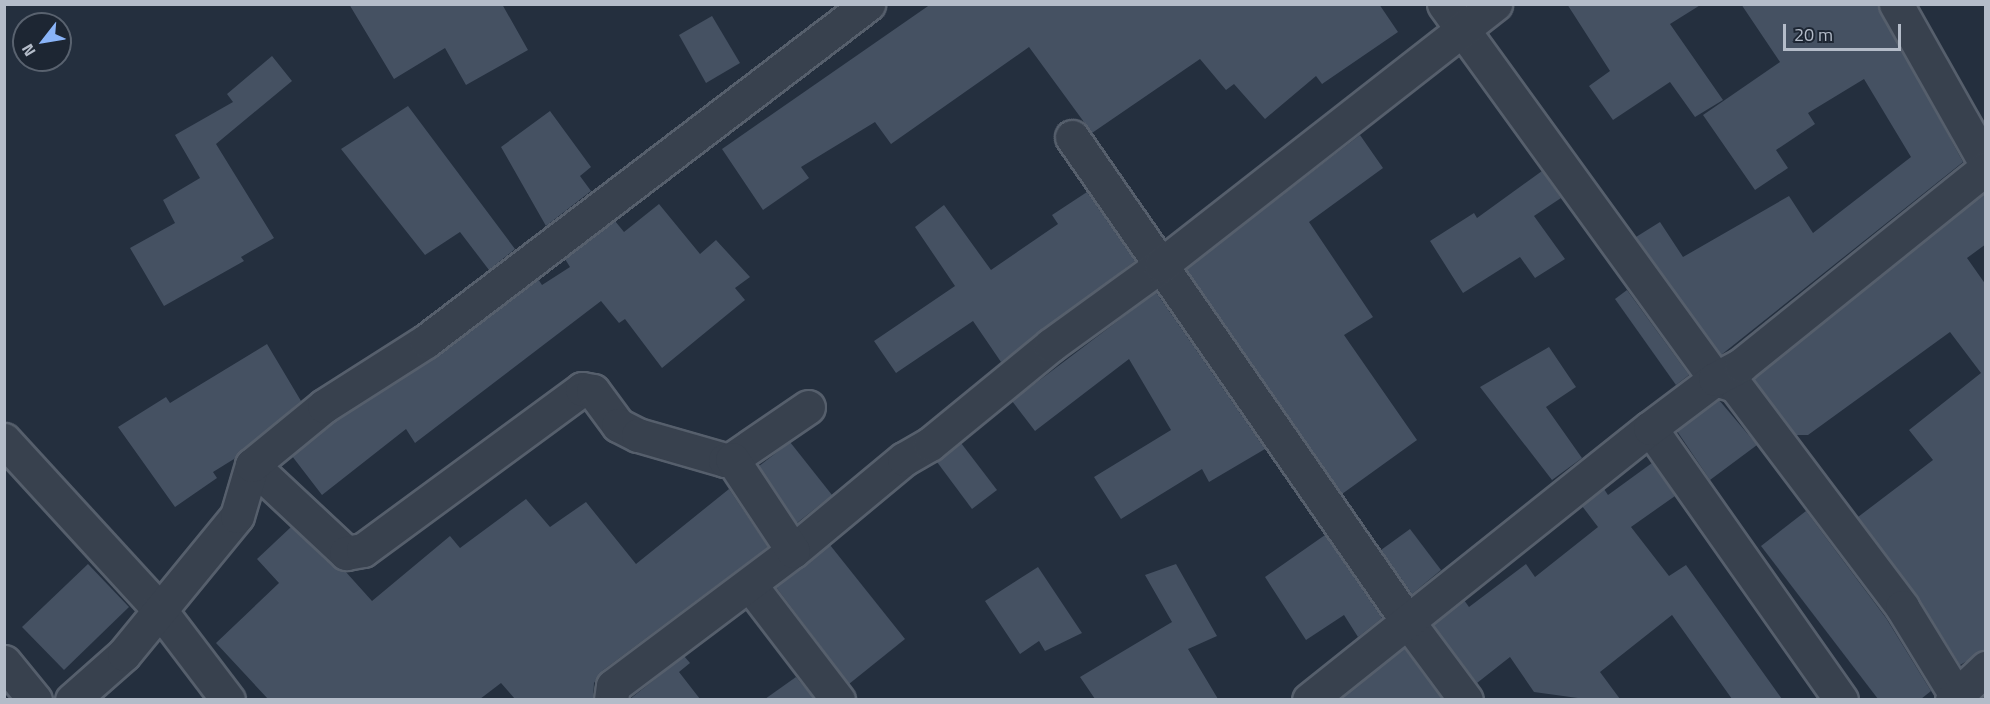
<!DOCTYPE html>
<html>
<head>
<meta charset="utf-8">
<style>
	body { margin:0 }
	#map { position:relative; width:1990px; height:704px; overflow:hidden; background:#242f3e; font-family:"Titillium Web",sans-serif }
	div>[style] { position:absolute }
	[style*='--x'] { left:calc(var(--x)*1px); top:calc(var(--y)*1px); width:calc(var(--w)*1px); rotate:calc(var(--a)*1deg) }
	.building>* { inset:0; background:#455162 }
	.roads { filter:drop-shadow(2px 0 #565f6c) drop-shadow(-2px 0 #565f6c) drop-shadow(0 2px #565f6c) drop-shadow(0 -2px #565f6c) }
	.minor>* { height:33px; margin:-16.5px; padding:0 16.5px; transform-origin:16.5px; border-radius:16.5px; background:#38414e }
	span { translate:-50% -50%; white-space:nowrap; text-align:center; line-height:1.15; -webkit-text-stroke:6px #1d2633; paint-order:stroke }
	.frame { position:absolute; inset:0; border:6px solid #b4bcc9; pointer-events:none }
	.north { position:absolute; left:12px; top:12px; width:60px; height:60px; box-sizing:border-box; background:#1d2633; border:2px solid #59626f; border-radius:50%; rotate:239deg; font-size:16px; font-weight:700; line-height:24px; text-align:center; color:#b4bcc9 }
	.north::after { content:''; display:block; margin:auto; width:21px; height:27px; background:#8ab4f8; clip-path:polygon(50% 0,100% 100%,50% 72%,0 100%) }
	.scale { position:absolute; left:1783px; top:24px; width:118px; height:27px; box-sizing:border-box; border:3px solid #b4bcc9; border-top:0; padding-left:8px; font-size:18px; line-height:21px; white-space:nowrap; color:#b4bcc9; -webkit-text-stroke:4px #1d2633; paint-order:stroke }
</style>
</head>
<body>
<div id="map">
	<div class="building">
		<i style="clip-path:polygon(349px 4px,502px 4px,528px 50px,466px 85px,445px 48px,394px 79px)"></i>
		<i style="clip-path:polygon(931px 4px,1379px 4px,1398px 32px,1322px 84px,1316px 76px,1265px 119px,1234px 84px,1226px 90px,1200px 59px,1092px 133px,1029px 47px,891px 144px,875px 122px,801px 167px,809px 178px,763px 210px,722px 149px)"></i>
		<i style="clip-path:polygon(1567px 4px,1702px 4px,1670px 24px,1723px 100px,1695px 117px,1670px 82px,1613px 120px,1589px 86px,1610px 71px)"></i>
		<i style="clip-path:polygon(1741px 4px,1877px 4px,1963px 162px,1721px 355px,1636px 237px,1660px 222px,1683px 257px,1789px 196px,1813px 233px,1911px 157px,1864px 79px,1808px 113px,1815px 124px,1776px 150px,1788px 168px,1755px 190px,1703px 115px,1780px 62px)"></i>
		<i style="clip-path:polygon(712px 16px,740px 63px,706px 83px,679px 35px)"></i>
		<i style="clip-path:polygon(272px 56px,292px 81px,216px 144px,274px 238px,241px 257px,244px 261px,164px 306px,130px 248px,175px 223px,163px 200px,200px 178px,175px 135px,233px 102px,227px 94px)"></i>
		<i style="clip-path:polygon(408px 106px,515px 249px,489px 270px,460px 232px,425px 255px,341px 149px)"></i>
		<i style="clip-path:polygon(550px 111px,591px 167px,580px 176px,591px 191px,546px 226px,501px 147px)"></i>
		<i style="clip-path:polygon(1360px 135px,1383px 168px,1309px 222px,1373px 317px,1344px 335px,1417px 440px,1342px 494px,1186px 269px)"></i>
		<i style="clip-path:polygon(1542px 171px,1561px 198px,1534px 216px,1565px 259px,1535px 278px,1520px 257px,1463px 293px,1430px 241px,1474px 213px,1477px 218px)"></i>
		<i style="clip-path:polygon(1087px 192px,1135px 261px,1001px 362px,973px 321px,896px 373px,874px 341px,955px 286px,915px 227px,944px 205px,991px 270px,1058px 224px,1052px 215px)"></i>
		<i style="clip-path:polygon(1986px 192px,1986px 244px,1967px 258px,1986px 285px,1986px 650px,1960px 665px,1917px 596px,1858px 517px,1933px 460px,1909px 430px,1981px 373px,1950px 332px,1808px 435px,1796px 435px,1754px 379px)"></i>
		<i style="clip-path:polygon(659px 204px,700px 254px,716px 240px,750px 277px,735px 288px,745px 300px,662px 368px,625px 319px,619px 323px,601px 301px,415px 443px,406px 429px,322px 495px,292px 456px,335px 421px,437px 356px,538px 279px,542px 285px,570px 267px,565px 259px,615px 221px,624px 232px)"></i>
		<i style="clip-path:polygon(1627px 290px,1689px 375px,1676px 385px,1615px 299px)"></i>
		<i style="clip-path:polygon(1156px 292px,1265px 449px,1209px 482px,1202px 469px,1121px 519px,1094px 477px,1171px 430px,1129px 359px,1035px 431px,1012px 401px)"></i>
		<i style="clip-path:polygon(267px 344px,301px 401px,234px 459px,213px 472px,217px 478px,175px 507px,118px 427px,166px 397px,170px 403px)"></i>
		<i style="clip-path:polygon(1549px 347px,1576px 387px,1546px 407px,1582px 458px,1552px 480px,1480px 387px)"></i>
		<i style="clip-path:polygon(1719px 400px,1757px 445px,1710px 480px,1677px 431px)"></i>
		<i style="clip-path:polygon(790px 442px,832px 495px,797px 523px,759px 466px)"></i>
		<i style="clip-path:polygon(961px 443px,997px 490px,972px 509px,937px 462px)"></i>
		<i style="clip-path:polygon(1652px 463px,1675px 496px,1631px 527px,1669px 576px,1686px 565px,1782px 699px,1732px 699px,1672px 615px,1600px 672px,1620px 699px,1585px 699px,1534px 692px,1510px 657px,1477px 683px,1433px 625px,1464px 600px,1469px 607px,1526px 564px,1535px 577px,1598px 527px,1582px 506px,1604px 489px,1608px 495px)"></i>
		<i style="clip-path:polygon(729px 489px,768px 547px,602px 671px,594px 683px,593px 699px,515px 699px,501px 683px,480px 699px,268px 699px,216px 643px,279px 583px,257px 559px,291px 527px,333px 567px,345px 571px,372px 601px,450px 536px,460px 548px,526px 499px,550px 527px,586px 502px,636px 564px)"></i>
		<i style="clip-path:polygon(1806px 511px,1886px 618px,1931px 691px,1921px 699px,1878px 699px,1761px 546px)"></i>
		<i style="clip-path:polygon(1410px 529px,1441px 570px,1412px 594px,1381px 550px)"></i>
		<i style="clip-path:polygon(1325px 535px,1382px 618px,1358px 637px,1344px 615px,1306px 640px,1265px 577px)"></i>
		<i style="clip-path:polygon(830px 545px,905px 639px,849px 684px,776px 587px)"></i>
		<i style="clip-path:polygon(88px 564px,129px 607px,64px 670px,22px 627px)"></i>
		<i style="clip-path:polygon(1176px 564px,1217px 636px,1188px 649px,1218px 699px,1095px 699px,1080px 677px,1172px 622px,1145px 575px)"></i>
		<i style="clip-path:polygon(1038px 567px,1082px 633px,1045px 651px,1039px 641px,1020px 654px,985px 601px)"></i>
		<i style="clip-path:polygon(1404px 648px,1442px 699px,1340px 699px)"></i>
		<i style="clip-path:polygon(684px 656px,690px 663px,679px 672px,700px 699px,630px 699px)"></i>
		<i style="clip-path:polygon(796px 677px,814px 699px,765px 699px)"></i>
	</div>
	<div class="roads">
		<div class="minor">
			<i style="--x:1444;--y:4;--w:463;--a:54.1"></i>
			<i style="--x:1715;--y:379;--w:21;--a:17"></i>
			<i style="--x:1735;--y:385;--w:278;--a:53"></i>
			<i style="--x:1902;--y:607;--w:109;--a:58.5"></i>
			<i style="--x:1896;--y:4;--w:184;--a:60.6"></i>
			<i style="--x:1072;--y:137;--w:590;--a:55.29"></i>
			<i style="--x:1408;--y:622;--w:97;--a:53.4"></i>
			<i style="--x:1650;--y:428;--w:332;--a:54.9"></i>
			<i style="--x:4;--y:440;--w:229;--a:47.5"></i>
			<i style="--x:159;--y:609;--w:114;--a:52.8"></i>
			<i style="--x:252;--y:465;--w:129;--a:43.1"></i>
			<i style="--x:346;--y:553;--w:17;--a:-10"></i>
			<i style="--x:363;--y:550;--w:272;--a:-36.3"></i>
			<i style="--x:582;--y:389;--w:11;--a:10"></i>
			<i style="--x:593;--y:391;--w:42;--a:53.7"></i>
			<i style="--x:618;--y:425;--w:22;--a:27"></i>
			<i style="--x:638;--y:435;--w:91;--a:16"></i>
			<i style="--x:725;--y:460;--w:7;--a:-8"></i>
			<i style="--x:732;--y:459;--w:92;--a:-34.4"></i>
			<i style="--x:793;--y:551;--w:144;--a:-39.7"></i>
			<i style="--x:904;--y:459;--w:30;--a:-30"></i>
			<i style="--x:930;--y:444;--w:156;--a:-39.3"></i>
			<i style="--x:1051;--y:345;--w:136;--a:-36"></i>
			<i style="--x:1161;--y:265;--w:424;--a:-38"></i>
			<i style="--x:750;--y:585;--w:145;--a:52.6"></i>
			<i style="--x:4;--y:662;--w:49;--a:50.8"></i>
			<i style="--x:72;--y:700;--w:69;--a:-41.5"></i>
			<i style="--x:124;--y:654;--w:178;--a:-50.7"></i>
			<i style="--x:237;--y:516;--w:53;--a:-73.6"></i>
			<i style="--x:252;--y:465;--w:93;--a:-39.3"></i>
			<i style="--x:324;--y:406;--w:121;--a:-32.5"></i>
			<i style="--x:426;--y:341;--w:556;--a:-37.32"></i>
			<i style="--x:611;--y:700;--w:14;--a:-82"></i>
			<i style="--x:613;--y:686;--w:225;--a:-36.9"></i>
			<i style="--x:793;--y:551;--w:110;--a:-123.5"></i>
			<i style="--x:1309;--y:700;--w:436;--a:-38.6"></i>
			<i style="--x:1650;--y:428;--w:81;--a:-37"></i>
			<i style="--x:1715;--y:379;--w:30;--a:-28"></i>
			<i style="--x:1741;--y:365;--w:314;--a:-38.8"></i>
			<i style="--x:1952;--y:700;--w:47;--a:-43.3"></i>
		</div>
	</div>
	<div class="frame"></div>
	<div class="north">N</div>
	<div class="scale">20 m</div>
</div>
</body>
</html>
